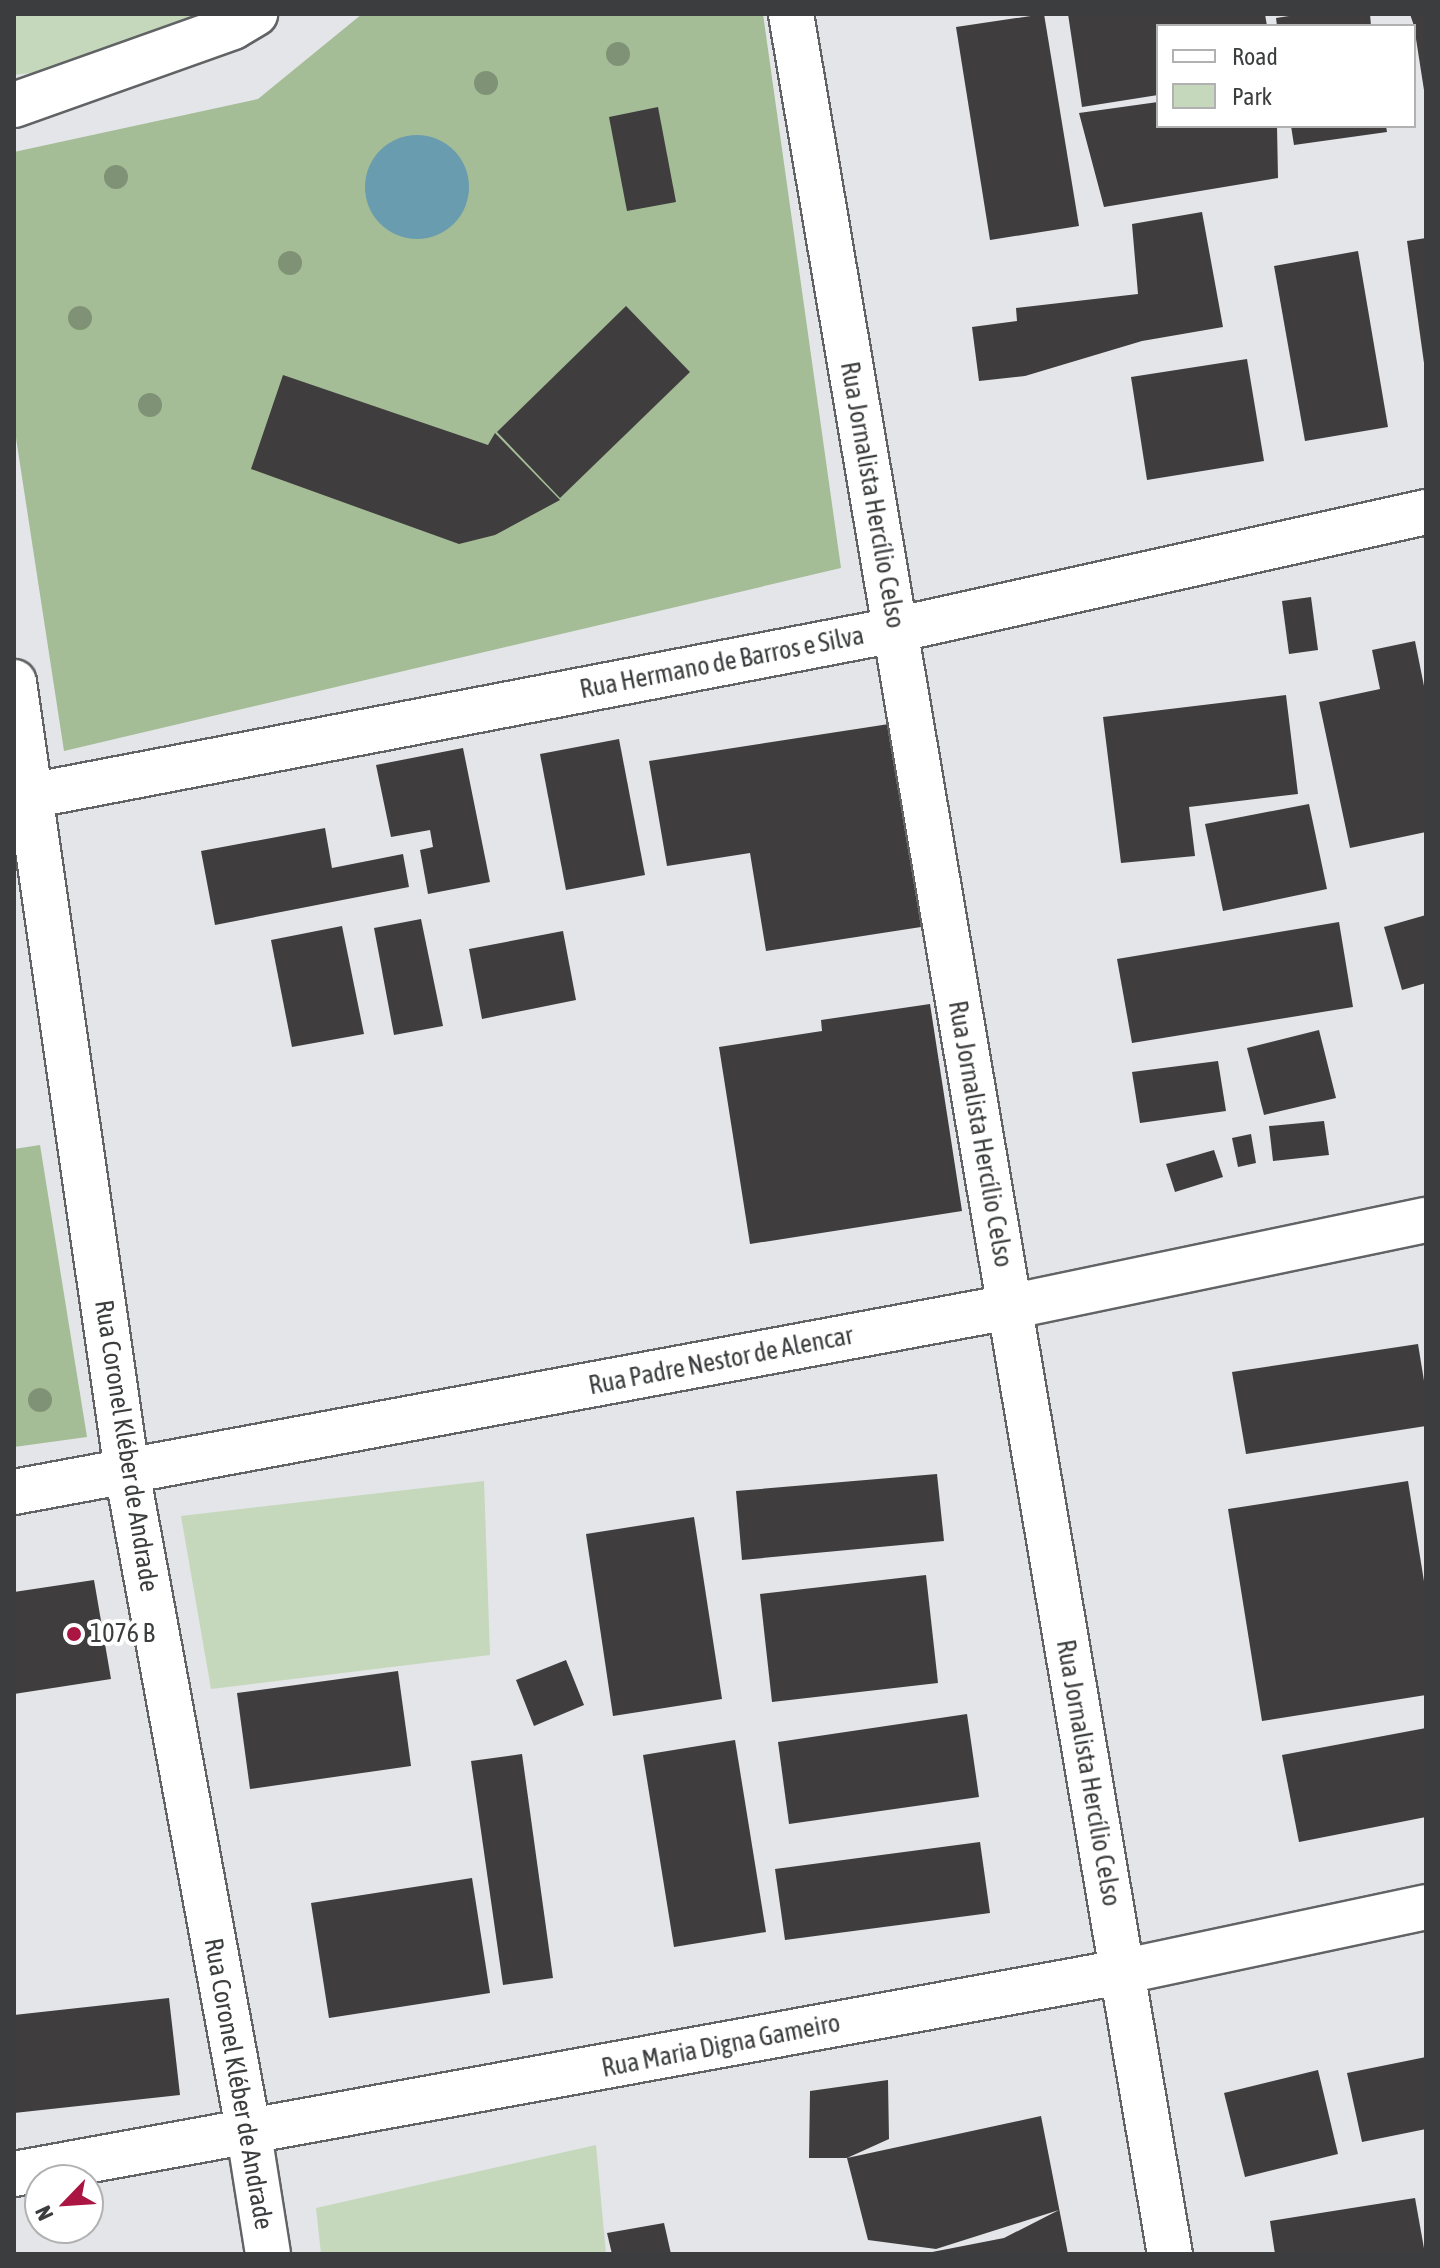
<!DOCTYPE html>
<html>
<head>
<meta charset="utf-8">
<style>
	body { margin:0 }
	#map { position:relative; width:1440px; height:2268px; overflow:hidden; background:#e3e5e8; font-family:"Asap Condensed",sans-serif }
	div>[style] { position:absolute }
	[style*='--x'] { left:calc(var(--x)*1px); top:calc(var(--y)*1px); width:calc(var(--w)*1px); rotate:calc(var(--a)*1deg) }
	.green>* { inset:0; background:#c5d8bb }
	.forest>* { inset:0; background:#a4bd96 }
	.water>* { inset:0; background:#699cae }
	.round { border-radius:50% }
	.building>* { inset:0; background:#3f3d3e }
	.roads { filter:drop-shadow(2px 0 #616365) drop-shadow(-2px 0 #616365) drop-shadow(0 2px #616365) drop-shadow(0 -2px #616365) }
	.minor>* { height:44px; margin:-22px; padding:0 22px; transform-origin:22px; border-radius:22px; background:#fff }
	.secondary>* { height:44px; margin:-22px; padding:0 22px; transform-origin:22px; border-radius:22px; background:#fff }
	.trees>* { width:24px; height:24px; margin:-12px; border-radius:50%; background:#809275 }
	.dots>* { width:22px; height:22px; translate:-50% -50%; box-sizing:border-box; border:4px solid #fff; border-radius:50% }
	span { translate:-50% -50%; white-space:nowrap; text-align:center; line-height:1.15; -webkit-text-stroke:8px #fff; paint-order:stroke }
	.street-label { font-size:26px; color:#3c3d3e }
	.poi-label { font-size:26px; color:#3c3d3e }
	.left { translate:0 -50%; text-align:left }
	.frame { position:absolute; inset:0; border:16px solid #3c3d3e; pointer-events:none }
	.legend { position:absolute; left:1156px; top:24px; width:260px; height:104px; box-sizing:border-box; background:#fff; border:2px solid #b1b1b2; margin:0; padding:10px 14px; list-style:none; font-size:24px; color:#3c3d3e }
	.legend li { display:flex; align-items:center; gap:16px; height:40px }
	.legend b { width:40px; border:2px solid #b1b1b2 }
	.north { position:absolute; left:24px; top:2164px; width:80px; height:80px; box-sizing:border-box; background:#fff; border:2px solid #b1b1b2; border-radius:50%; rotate:245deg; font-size:22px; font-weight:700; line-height:32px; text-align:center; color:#3c3d3e }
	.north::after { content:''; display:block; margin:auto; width:28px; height:36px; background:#aa1542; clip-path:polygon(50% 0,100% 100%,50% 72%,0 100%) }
</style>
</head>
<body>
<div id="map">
	<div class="green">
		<i style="clip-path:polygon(14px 14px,196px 14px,133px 60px,14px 75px)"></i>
		<i style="clip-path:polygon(484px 1481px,490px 1655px,211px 1689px,181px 1516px)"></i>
		<i style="clip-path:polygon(596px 2145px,606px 2254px,321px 2254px,316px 2208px)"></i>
	</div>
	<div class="forest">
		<i style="clip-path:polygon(362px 14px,763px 14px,841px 568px,64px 751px,14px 425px,14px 152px,258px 99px)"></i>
		<i style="clip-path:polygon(40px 1145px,87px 1437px,14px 1447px,14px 1149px)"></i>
	</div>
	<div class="water">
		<i class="round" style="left:365px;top:135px;width:104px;height:104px"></i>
	</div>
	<div class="building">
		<i style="clip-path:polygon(1044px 14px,1079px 226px,990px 240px,956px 27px)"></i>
		<i style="clip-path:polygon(1068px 14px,1265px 14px,1267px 26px,1158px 26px,1158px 95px,1082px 107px)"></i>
		<i style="clip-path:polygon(1302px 14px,1370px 14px,1371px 26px,1277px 26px,1276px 18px)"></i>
		<i style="clip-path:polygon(1410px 14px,1426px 14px,1426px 103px,1414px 26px)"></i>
		<i style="clip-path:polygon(1158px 102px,1158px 126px,1277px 126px,1278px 178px,1104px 207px,1079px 113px)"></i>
		<i style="clip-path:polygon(658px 107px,676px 202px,627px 211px,609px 117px)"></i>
		<i style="clip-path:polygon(1291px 126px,1386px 126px,1387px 132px,1294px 145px)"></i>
		<i style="clip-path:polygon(1202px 212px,1223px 327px,1142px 341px,1025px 376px,979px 381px,972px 327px,1017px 321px,1016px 308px,1138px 294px,1132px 224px)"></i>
		<i style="clip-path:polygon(1426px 238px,1426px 363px,1424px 363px,1407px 241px)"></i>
		<i style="clip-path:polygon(1358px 251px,1388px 427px,1305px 441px,1274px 266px)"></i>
		<i style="clip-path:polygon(626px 306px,690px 372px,560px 498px,497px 432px)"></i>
		<i style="clip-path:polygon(1247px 359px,1264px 461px,1147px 480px,1131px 377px)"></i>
		<i style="clip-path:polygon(283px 375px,488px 445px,495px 433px,560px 500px,495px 535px,459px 544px,251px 469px)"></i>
		<i style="clip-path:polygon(1311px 597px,1318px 650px,1289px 654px,1282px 601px)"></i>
		<i style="clip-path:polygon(1415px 641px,1426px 696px,1426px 832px,1350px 848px,1319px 702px,1380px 689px,1372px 650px)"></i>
		<i style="clip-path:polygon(1286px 695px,1298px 794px,1189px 807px,1195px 856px,1121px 863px,1103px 717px)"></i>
		<i style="clip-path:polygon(889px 724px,921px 927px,766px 951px,750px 853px,667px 866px,649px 761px)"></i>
		<i style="clip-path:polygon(619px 739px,645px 875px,566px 890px,540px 754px)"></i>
		<i style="clip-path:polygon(463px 748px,490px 882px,428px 894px,420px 850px,433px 847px,430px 830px,391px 837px,376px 765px)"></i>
		<i style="clip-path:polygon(1309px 804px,1327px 889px,1223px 911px,1205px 824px)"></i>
		<i style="clip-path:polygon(325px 828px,332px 868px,403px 854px,409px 887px,215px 925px,201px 851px)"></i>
		<i style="clip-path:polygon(1426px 915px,1426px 983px,1402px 990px,1384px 927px)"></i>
		<i style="clip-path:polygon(421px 919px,443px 1026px,394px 1035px,374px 928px)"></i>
		<i style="clip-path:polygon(1339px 922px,1353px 1007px,1132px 1043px,1117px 959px)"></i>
		<i style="clip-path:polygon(342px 926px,364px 1034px,292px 1047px,271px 940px)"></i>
		<i style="clip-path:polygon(563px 931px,576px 1000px,482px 1019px,469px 949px)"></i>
		<i style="clip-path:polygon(930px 1004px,962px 1211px,750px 1244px,719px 1047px,822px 1031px,821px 1020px)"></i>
		<i style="clip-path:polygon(1319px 1030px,1336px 1098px,1264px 1115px,1247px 1048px)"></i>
		<i style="clip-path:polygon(1218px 1061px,1226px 1111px,1140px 1123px,1132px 1072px)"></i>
		<i style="clip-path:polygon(1324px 1121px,1329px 1155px,1273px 1161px,1269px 1126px)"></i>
		<i style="clip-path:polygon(1251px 1134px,1256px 1163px,1238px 1167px,1232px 1138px)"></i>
		<i style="clip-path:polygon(1214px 1150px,1223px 1177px,1175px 1192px,1166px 1164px)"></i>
		<i style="clip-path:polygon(1418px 1344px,1426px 1393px,1426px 1426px,1246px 1454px,1232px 1372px)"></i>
		<i style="clip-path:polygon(937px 1474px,944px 1541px,742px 1560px,736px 1491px)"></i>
		<i style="clip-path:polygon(1408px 1481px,1426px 1594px,1426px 1695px,1262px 1721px,1228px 1509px)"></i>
		<i style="clip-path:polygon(694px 1517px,722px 1699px,613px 1716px,586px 1534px)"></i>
		<i style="clip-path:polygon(926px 1575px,938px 1683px,772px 1702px,760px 1594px)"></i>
		<i style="clip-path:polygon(94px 1580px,111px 1679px,14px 1694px,14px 1592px)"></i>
		<i style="clip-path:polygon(566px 1660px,584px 1705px,534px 1726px,516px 1680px)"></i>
		<i style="clip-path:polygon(398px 1671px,411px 1766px,250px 1789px,237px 1693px)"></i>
		<i style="clip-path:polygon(967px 1714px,979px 1797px,789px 1824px,778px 1742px)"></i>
		<i style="clip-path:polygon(1426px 1728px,1426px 1817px,1299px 1842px,1282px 1755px)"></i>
		<i style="clip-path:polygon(735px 1740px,766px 1932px,674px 1947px,643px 1755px)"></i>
		<i style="clip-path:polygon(522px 1754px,553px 1978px,503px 1985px,471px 1761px)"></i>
		<i style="clip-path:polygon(980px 1842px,990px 1913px,785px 1940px,775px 1869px)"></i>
		<i style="clip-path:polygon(472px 1878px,490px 1993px,329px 2018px,311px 1903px)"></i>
		<i style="clip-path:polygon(169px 1998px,180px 2095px,14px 2113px,14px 2015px)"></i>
		<i style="clip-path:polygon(1426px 2057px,1426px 2129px,1362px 2142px,1347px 2073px)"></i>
		<i style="clip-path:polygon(1318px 2070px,1338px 2154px,1245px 2177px,1224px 2093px)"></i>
		<i style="clip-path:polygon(888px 2080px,889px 2139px,847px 2158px,1041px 2116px,1068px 2254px,922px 2254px,1004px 2238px,1059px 2210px,936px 2249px,868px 2240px,847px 2158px,809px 2158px,810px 2091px)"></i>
		<i style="clip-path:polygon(1415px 2198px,1425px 2254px,1275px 2254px,1270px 2221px)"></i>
		<i style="clip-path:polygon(664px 2223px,671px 2254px,612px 2254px,607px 2233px)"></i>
	</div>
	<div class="roads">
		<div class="minor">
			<i style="--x:791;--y:14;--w:2272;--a:80.4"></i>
			<i style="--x:14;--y:799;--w:897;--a:-10.86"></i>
			<i style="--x:895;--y:630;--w:544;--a:-12.53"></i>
			<i style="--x:14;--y:1492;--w:1012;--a:-10.53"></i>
			<i style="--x:1009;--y:1307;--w:426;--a:-11.8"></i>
			<i style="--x:14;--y:2174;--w:1125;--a:-10.34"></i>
			<i style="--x:1121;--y:1972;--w:312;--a:-12"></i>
		</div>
		<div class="secondary">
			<i style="--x:14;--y:105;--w:232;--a:-19.6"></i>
			<i style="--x:233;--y:27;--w:26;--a:-31"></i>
			<i style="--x:14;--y:682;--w:798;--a:81.86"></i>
			<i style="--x:127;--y:1472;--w:673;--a:79.56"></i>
			<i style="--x:249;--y:2134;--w:121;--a:81"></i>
		</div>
	</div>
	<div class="trees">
		<i style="left:618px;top:54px"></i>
		<i style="left:486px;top:83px"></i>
		<i style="left:116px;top:177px"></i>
		<i style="left:290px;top:263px"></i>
		<i style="left:80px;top:318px"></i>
		<i style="left:150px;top:405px"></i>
		<i style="left:40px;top:1400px"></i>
	</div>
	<div class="dots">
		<i style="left:74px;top:1634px;background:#aa1542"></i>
	</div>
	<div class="street-label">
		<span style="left:872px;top:495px;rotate:80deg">Rua Jornalista Hercílio Celso</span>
		<span style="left:722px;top:663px;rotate:-11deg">Rua Hermano de Barros e Silva</span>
		<span style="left:980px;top:1134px;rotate:80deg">Rua Jornalista Hercílio Celso</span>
		<span style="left:721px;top:1361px;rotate:-11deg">Rua Padre Nestor de Alencar</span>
		<span style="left:126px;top:1446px;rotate:81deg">Rua Coronel Kléber de Andrade</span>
		<span style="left:1088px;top:1773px;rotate:80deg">Rua Jornalista Hercílio Celso</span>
		<span style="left:721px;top:2046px;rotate:-11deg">Rua Maria Digna Gameiro</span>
		<span style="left:238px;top:2084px;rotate:80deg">Rua Coronel Kléber de Andrade</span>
	</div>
	<div class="poi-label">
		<span class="left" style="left:90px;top:1634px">1076 B</span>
	</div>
	<div class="frame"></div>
	<ul class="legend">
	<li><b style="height:10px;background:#fff"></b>Road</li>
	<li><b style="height:22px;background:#c5d8bb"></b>Park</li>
	</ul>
	<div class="north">N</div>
</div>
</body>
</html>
